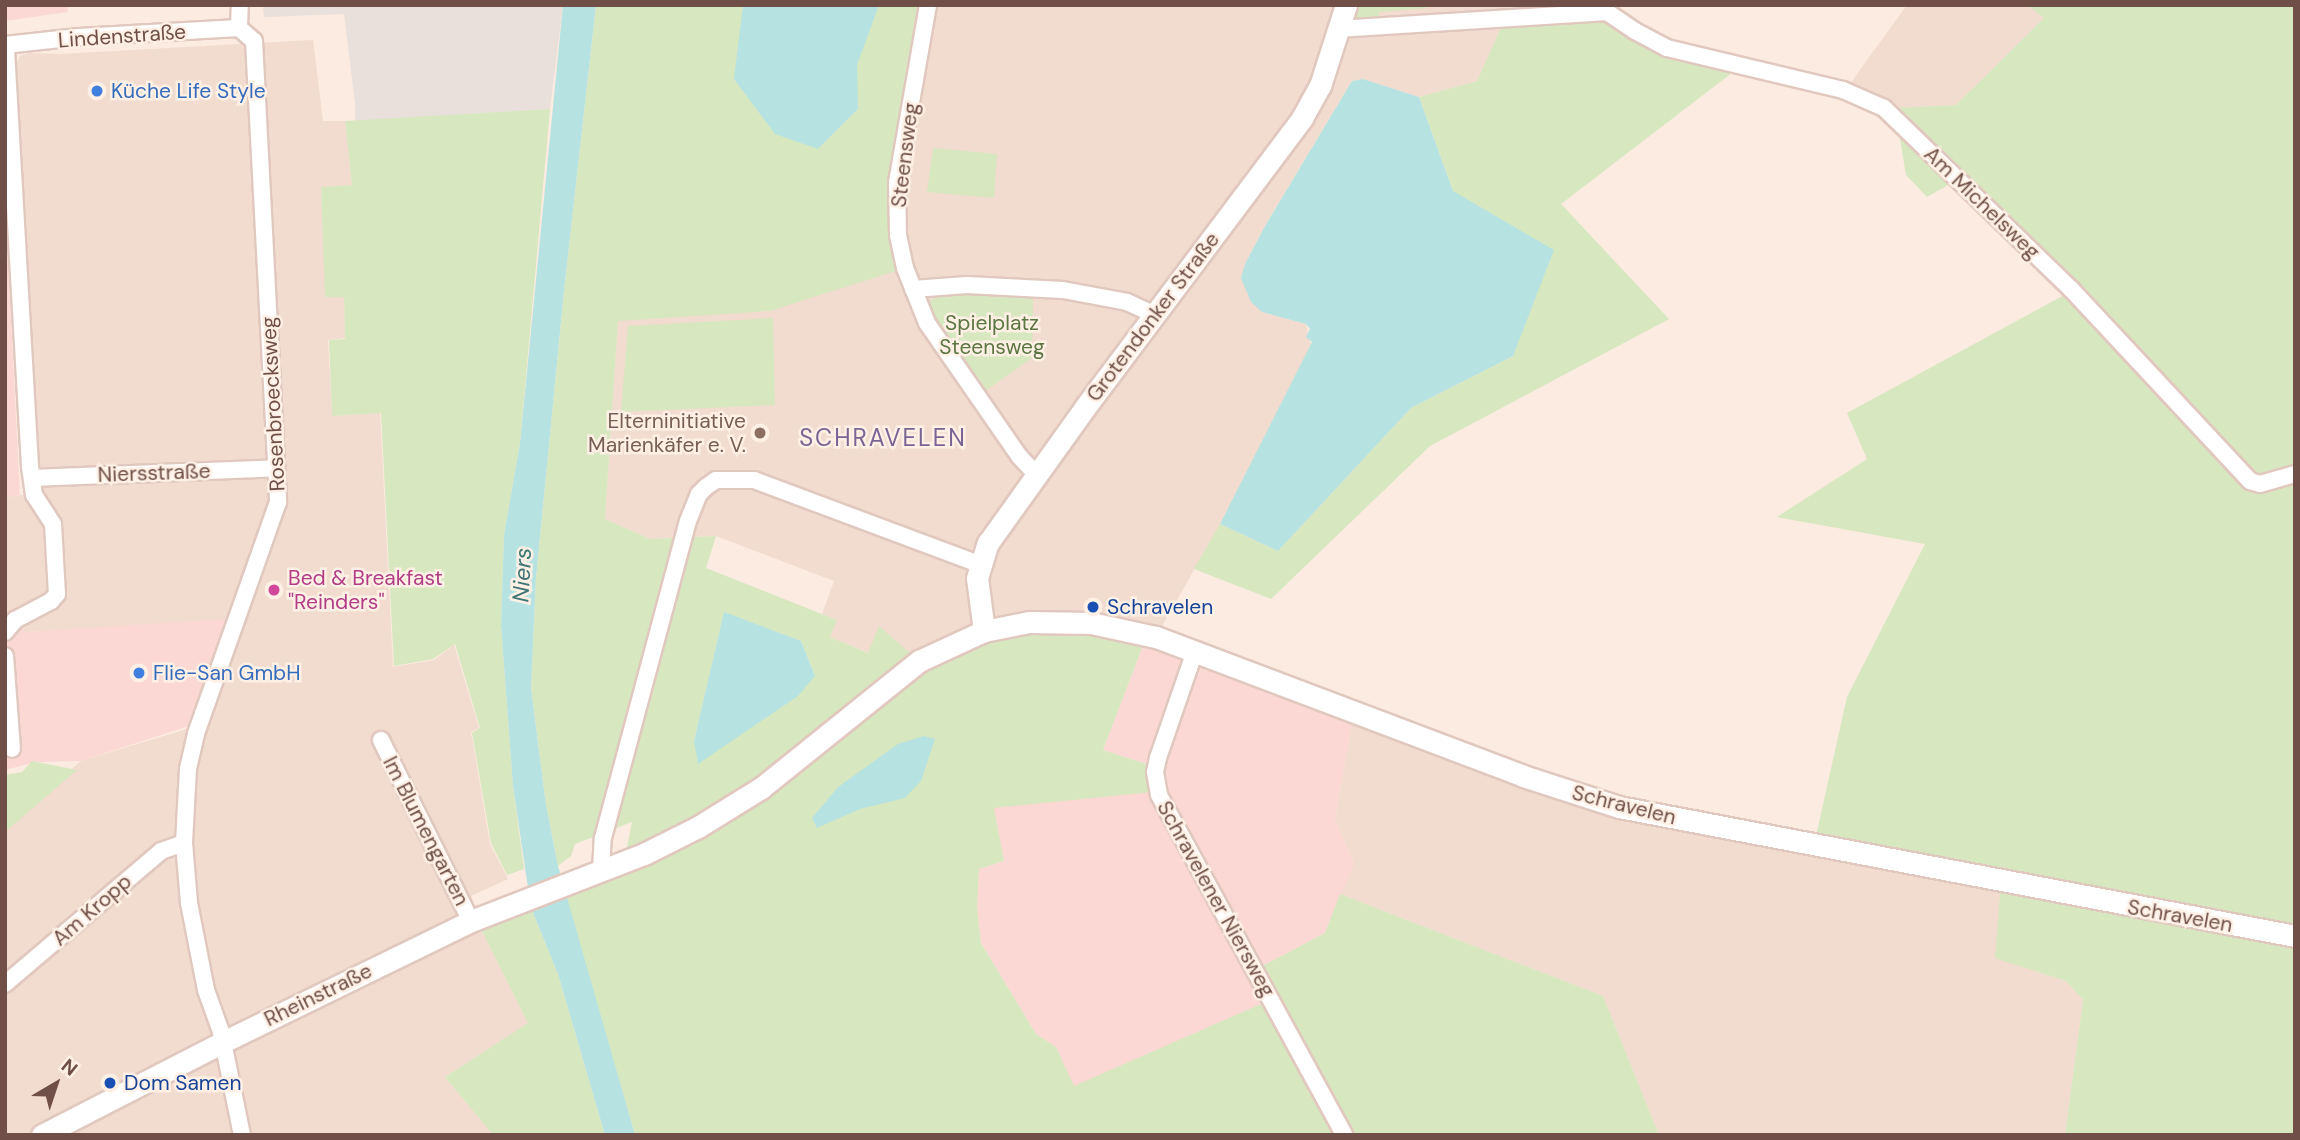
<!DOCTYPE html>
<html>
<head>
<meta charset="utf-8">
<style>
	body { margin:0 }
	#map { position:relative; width:2300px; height:1140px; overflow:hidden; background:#fbebe0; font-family:"DM Sans",sans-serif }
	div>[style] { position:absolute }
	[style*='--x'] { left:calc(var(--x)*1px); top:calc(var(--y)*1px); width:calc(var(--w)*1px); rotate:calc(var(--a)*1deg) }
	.residential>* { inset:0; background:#f2dbcf }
	.commercial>* { inset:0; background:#fbd8d4 }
	.industrial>* { inset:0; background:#e9dfdb }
	.green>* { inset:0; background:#d7e7bf }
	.water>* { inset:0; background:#b6e3e1 }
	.roads { filter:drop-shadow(2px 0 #e1c8bf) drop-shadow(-2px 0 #e1c8bf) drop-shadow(0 2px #e1c8bf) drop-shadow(0 -2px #e1c8bf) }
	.minor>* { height:16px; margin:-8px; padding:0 8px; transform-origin:8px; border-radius:8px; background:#fff }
	.secondary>* { height:21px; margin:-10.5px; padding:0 10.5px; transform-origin:10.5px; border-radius:10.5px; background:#fff }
	.dots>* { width:19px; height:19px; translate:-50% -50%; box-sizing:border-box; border:4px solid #fef0e5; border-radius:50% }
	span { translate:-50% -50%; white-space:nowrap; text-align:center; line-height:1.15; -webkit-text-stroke:5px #fef0e5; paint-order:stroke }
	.street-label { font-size:21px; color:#704f48 }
	.shop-label { font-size:21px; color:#366cbe }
	.left { translate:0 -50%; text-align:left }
	.park-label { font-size:21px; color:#5b7641 }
	.education-label { font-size:21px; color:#785e54 }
	.right { translate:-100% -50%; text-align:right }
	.hotel-label { font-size:21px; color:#b23c85 }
	.transit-label { font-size:21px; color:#164399 }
	.water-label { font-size:23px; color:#3d7675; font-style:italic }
	.quarter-label { font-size:24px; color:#7b6494; letter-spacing:2px }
	.frame { position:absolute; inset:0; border:7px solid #704f48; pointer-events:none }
	.north { position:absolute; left:21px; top:1049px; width:70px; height:70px; -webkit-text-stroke:5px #fef0e5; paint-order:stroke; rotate:39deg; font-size:19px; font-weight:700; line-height:28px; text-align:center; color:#704f48 }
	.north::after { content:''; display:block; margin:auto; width:24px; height:32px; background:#704f48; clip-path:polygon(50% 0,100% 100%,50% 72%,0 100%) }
</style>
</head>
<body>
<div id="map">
	<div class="residential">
		<i style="clip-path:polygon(928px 5px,1516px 5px,1519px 9px,1517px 19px,1504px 22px,1477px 81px,1419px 97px,1363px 79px,1352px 81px,1265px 226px,1245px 264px,1262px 312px,1306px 324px,1311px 346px,1220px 524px,1156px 637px,1029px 622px,919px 661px,869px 653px,830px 637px,836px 620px,822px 614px,834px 581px,716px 536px,650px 539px,605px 519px,618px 320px,770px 311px,898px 235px)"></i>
		<i style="clip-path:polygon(1907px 5px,2027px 5px,2044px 18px,1956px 105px,1895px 108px,1849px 85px)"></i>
		<i style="clip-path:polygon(313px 40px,323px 121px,345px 121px,352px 185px,321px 187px,326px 297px,344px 296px,345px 338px,328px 340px,332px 416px,380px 413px,393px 667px,434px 660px,454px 645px,479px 728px,471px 732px,490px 844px,508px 879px,471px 896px,480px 927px,528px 1023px,445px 1077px,493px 1135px,5px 1135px,5px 827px,81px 761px,190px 728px,239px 621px,25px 632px,5px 620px,5px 497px,40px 493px,16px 64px,20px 56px,29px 53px,60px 54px)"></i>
		<i style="clip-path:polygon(1354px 711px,1523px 776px,2001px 882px,1996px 958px,2066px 981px,2083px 1000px,2065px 1135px,1659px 1135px,1603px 996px,1340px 894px,1354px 864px,1335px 819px)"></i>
	</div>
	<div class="commercial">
		<i style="clip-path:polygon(5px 5px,67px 5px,68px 12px,5px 21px)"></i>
		<i style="clip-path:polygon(5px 202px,20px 495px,5px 497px)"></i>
		<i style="clip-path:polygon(226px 619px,192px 725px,81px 761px,36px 762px,5px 770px,5px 620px,25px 632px)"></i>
		<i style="clip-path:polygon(1147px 635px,1354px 711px,1335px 819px,1354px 864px,1325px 933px,1255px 970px,1271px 1000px,1074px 1087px,1056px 1047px,1036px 1034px,981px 943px,977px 907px,979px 869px,1004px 861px,993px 808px,1162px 769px,1103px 750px)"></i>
	</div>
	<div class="industrial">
		<i style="clip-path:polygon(263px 5px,563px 5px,550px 109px,355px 121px,355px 103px,344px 14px,264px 17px)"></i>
	</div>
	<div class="green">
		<i style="clip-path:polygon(evenodd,596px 5px,928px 5px,897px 182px,905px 268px,770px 311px,618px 321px,605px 519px,650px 539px,716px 536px,706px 568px,837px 620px,830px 637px,868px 653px,879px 626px,919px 661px,919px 672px,978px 644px,1021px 635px,1055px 631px,1147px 635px,1103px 750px,1162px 769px,1162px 791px,994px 808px,1004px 861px,979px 869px,977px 907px,981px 943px,1036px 1034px,1056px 1047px,1074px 1086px,1270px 1000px,1255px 970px,1325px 933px,1340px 894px,1603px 996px,1659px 1135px,635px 1135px,565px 896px,676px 847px,626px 852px,632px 822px,575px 844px,571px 856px,558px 866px,546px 805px,531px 688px,536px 578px,564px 291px,596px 5px,724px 613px,801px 641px,815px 676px,694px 741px,724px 613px)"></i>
		<i style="clip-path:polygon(1360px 5px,1419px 5px,1428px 8px,1379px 12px,1378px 19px,1358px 24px,1354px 19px)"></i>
		<i style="clip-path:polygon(1516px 5px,1603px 5px,1628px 36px,1737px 69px,1561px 204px,1669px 319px,1430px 446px,1271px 599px,1194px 569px,1220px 524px,1278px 551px,1411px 408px,1513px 356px,1419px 97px,1477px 81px,1504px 21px,1517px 19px)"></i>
		<i style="clip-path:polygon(2027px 5px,2295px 5px,2295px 1135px,2065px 1135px,2083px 1000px,2066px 981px,1995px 958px,2001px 882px,1814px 845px,1847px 697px,1925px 544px,1777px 517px,1867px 459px,1847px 413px,2081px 286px,1955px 181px,1927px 197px,1906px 175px,1895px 108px,1956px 105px,2044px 18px)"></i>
		<i style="clip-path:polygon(550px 109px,520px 443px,504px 535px,501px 625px,513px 786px,524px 869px,507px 875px,491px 843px,472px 733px,480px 728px,455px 644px,433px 659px,394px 666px,381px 413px,332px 416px,329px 340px,345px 339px,344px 297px,325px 297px,321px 187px,352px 185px,345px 121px)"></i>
		<i style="clip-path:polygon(933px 148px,997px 154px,994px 198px,927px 192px)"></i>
		<i style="clip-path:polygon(939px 295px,1033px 295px,1032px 358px,984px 392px,933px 319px,930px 301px)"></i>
		<i style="clip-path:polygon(773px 318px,775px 405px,621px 412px,628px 326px)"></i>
		<i style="clip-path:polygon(32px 761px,77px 770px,5px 832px,5px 775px,22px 772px)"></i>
		<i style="clip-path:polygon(531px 908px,558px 974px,605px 1135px,493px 1135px,445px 1077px,528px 1023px,480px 927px)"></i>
	</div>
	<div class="water">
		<i style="clip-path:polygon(563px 5px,596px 5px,564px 291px,536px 578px,531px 688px,546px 805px,558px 866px,635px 1135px,605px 1135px,558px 974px,531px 908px,513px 786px,501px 625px,504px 535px,520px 443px)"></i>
		<i style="clip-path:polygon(743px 5px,879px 5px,857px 65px,858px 109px,818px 149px,775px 134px,734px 79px)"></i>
		<i style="clip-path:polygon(1363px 79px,1419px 97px,1453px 191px,1554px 250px,1513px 356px,1411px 408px,1278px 551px,1220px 524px,1312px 342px,1306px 337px,1310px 329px,1306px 324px,1262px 312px,1251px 302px,1241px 278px,1245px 264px,1265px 226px,1352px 81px)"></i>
		<i style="clip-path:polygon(724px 612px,801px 641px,815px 676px,798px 696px,698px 764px,694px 741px)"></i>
		<i style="clip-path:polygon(924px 736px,935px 739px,921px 781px,905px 798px,860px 809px,817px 828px,812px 818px,838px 787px,898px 744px)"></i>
	</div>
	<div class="roads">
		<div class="minor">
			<i style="--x:928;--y:5;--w:180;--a:99.9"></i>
			<i style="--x:897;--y:182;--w:53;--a:88.9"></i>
			<i style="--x:898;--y:235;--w:34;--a:78"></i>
			<i style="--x:905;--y:268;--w:59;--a:68.2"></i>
			<i style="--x:927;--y:323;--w:162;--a:55.3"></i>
			<i style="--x:1019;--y:456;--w:26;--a:47"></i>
			<i style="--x:239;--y:28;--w:20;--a:41"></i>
			<i style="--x:254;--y:41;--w:462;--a:87"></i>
			<i style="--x:278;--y:502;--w:246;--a:109.5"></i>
			<i style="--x:196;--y:734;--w:36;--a:103"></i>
			<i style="--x:188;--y:769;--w:74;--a:93.1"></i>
			<i style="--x:184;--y:843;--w:60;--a:85.2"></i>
			<i style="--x:189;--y:903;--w:89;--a:78.9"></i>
			<i style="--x:206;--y:990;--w:45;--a:70.3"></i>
			<i style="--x:221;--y:1032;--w:105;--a:78.5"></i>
			<i style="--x:239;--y:28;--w:23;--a:-88"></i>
			<i style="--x:1337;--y:29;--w:271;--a:-3.6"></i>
			<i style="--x:1607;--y:12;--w:34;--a:34"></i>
			<i style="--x:1635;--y:31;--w:36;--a:28"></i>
			<i style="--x:1667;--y:48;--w:181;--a:13.4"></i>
			<i style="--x:1843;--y:90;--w:45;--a:23.7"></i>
			<i style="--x:1884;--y:108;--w:259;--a:44.1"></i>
			<i style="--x:2070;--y:288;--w:264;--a:47"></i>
			<i style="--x:2250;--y:481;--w:10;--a:17"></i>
			<i style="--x:2260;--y:484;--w:36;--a:-16"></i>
			<i style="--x:5;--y:45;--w:74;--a:-6.2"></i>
			<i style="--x:79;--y:37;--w:160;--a:-3.2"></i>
			<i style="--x:913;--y:289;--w:54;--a:-4.2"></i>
			<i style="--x:967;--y:285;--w:96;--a:3"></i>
			<i style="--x:1063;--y:290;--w:65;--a:10.6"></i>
			<i style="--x:1127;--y:302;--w:31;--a:25"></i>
			<i style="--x:32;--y:478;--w:244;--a:-2.3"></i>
			<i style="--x:5;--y:632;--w:16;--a:-50"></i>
			<i style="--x:15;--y:620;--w:41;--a:-27.8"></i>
			<i style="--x:51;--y:601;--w:9;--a:-49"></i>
			<i style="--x:57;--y:594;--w:70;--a:-93.3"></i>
			<i style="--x:53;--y:524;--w:35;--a:-123"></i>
			<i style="--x:34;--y:495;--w:29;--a:-98"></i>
			<i style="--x:30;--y:466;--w:422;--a:-93.3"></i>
			<i style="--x:1195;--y:651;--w:113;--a:109.1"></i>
			<i style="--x:1158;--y:758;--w:14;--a:102"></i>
			<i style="--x:1155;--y:772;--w:23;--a:80"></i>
			<i style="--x:1159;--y:795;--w:387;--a:61.4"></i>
			<i style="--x:5;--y:656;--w:93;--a:85.7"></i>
			<i style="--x:381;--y:740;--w:202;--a:63.6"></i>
			<i style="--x:601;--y:871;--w:33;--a:-87"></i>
			<i style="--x:603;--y:838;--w:328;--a:-75"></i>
			<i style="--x:688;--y:521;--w:29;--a:-68"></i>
			<i style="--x:699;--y:494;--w:10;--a:-45"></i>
			<i style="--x:706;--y:487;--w:12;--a:-35"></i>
			<i style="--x:716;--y:480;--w:38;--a:0"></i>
			<i style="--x:754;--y:480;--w:240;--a:20.5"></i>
			<i style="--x:5;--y:984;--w:205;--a:-40.4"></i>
			<i style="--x:161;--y:851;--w:24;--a:-19"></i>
		</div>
		<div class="secondary">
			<i style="--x:984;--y:631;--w:53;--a:-97.5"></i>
			<i style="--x:977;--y:578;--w:37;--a:-73"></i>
			<i style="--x:988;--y:543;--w:168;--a:-54.4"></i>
			<i style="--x:1086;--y:406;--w:360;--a:-53.1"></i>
			<i style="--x:1302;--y:118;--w:37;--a:-61"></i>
			<i style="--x:1320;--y:86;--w:85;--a:-72.2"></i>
			<i style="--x:42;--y:1135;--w:203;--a:-27.2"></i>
			<i style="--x:223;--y:1042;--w:276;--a:-26"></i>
			<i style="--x:471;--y:921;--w:186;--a:-21.2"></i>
			<i style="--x:644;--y:854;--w:60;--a:-26.6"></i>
			<i style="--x:698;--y:827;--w:74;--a:-31.8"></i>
			<i style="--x:761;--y:788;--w:203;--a:-38.8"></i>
			<i style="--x:919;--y:661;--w:72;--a:-24.8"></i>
			<i style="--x:984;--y:631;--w:46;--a:-11.3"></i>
			<i style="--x:1029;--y:622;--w:62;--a:0.9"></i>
			<i style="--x:1091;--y:623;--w:66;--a:12.2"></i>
			<i style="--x:1156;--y:637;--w:392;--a:20.7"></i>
			<i style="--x:1523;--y:776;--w:101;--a:17.9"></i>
			<i style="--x:1619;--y:807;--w:688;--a:10.8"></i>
		</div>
	</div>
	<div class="dots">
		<i style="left:97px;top:91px;background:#3f7fe0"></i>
		<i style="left:760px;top:433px;background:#8d6e63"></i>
		<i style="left:274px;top:590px;background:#d1479c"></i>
		<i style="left:1093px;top:607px;background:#1a4fb4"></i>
		<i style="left:139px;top:673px;background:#3f7fe0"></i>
		<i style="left:110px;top:1083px;background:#1a4fb4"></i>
	</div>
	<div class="street-label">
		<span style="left:122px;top:36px;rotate:-4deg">Lindenstraße</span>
		<span style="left:905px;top:155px;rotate:-83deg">Steensweg</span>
		<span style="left:1982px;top:203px;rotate:44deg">Am Michelsweg</span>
		<span style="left:1153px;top:317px;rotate:-53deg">Grotendonker Straße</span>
		<span style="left:273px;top:404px;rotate:-93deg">Rosenbroecksweg</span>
		<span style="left:154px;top:473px;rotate:-2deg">Niersstraße</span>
		<span style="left:1624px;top:805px;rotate:14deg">Schravelen</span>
		<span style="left:426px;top:831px;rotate:63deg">Im Blumengarten</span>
		<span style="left:1216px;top:899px;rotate:61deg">Schravelener Niersweg</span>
		<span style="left:92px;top:910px;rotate:-41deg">Am Kropp</span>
		<span style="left:2180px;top:916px;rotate:10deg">Schravelen</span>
		<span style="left:318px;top:995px;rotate:-26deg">Rheinstraße</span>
	</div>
	<div class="shop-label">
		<span class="left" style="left:111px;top:91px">Küche Life Style</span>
		<span class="left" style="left:153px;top:673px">Flie-San GmbH</span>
	</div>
	<div class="park-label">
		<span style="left:992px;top:335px">Spielplatz<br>Steensweg</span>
	</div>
	<div class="education-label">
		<span class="right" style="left:746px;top:433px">Elterninitiative<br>Marienkäfer e. V.</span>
	</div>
	<div class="hotel-label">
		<span class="left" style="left:288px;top:590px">Bed &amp; Breakfast<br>"Reinders"</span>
	</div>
	<div class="transit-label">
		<span class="left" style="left:1107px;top:607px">Schravelen</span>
		<span class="left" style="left:124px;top:1083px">Dom Samen</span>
	</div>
	<div class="water-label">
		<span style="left:522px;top:575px;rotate:-87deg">Niers</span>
	</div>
	<div class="quarter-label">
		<span style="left:883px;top:438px">SCHRAVELEN</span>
	</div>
	<div class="frame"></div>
	<div class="north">N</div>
</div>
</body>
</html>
